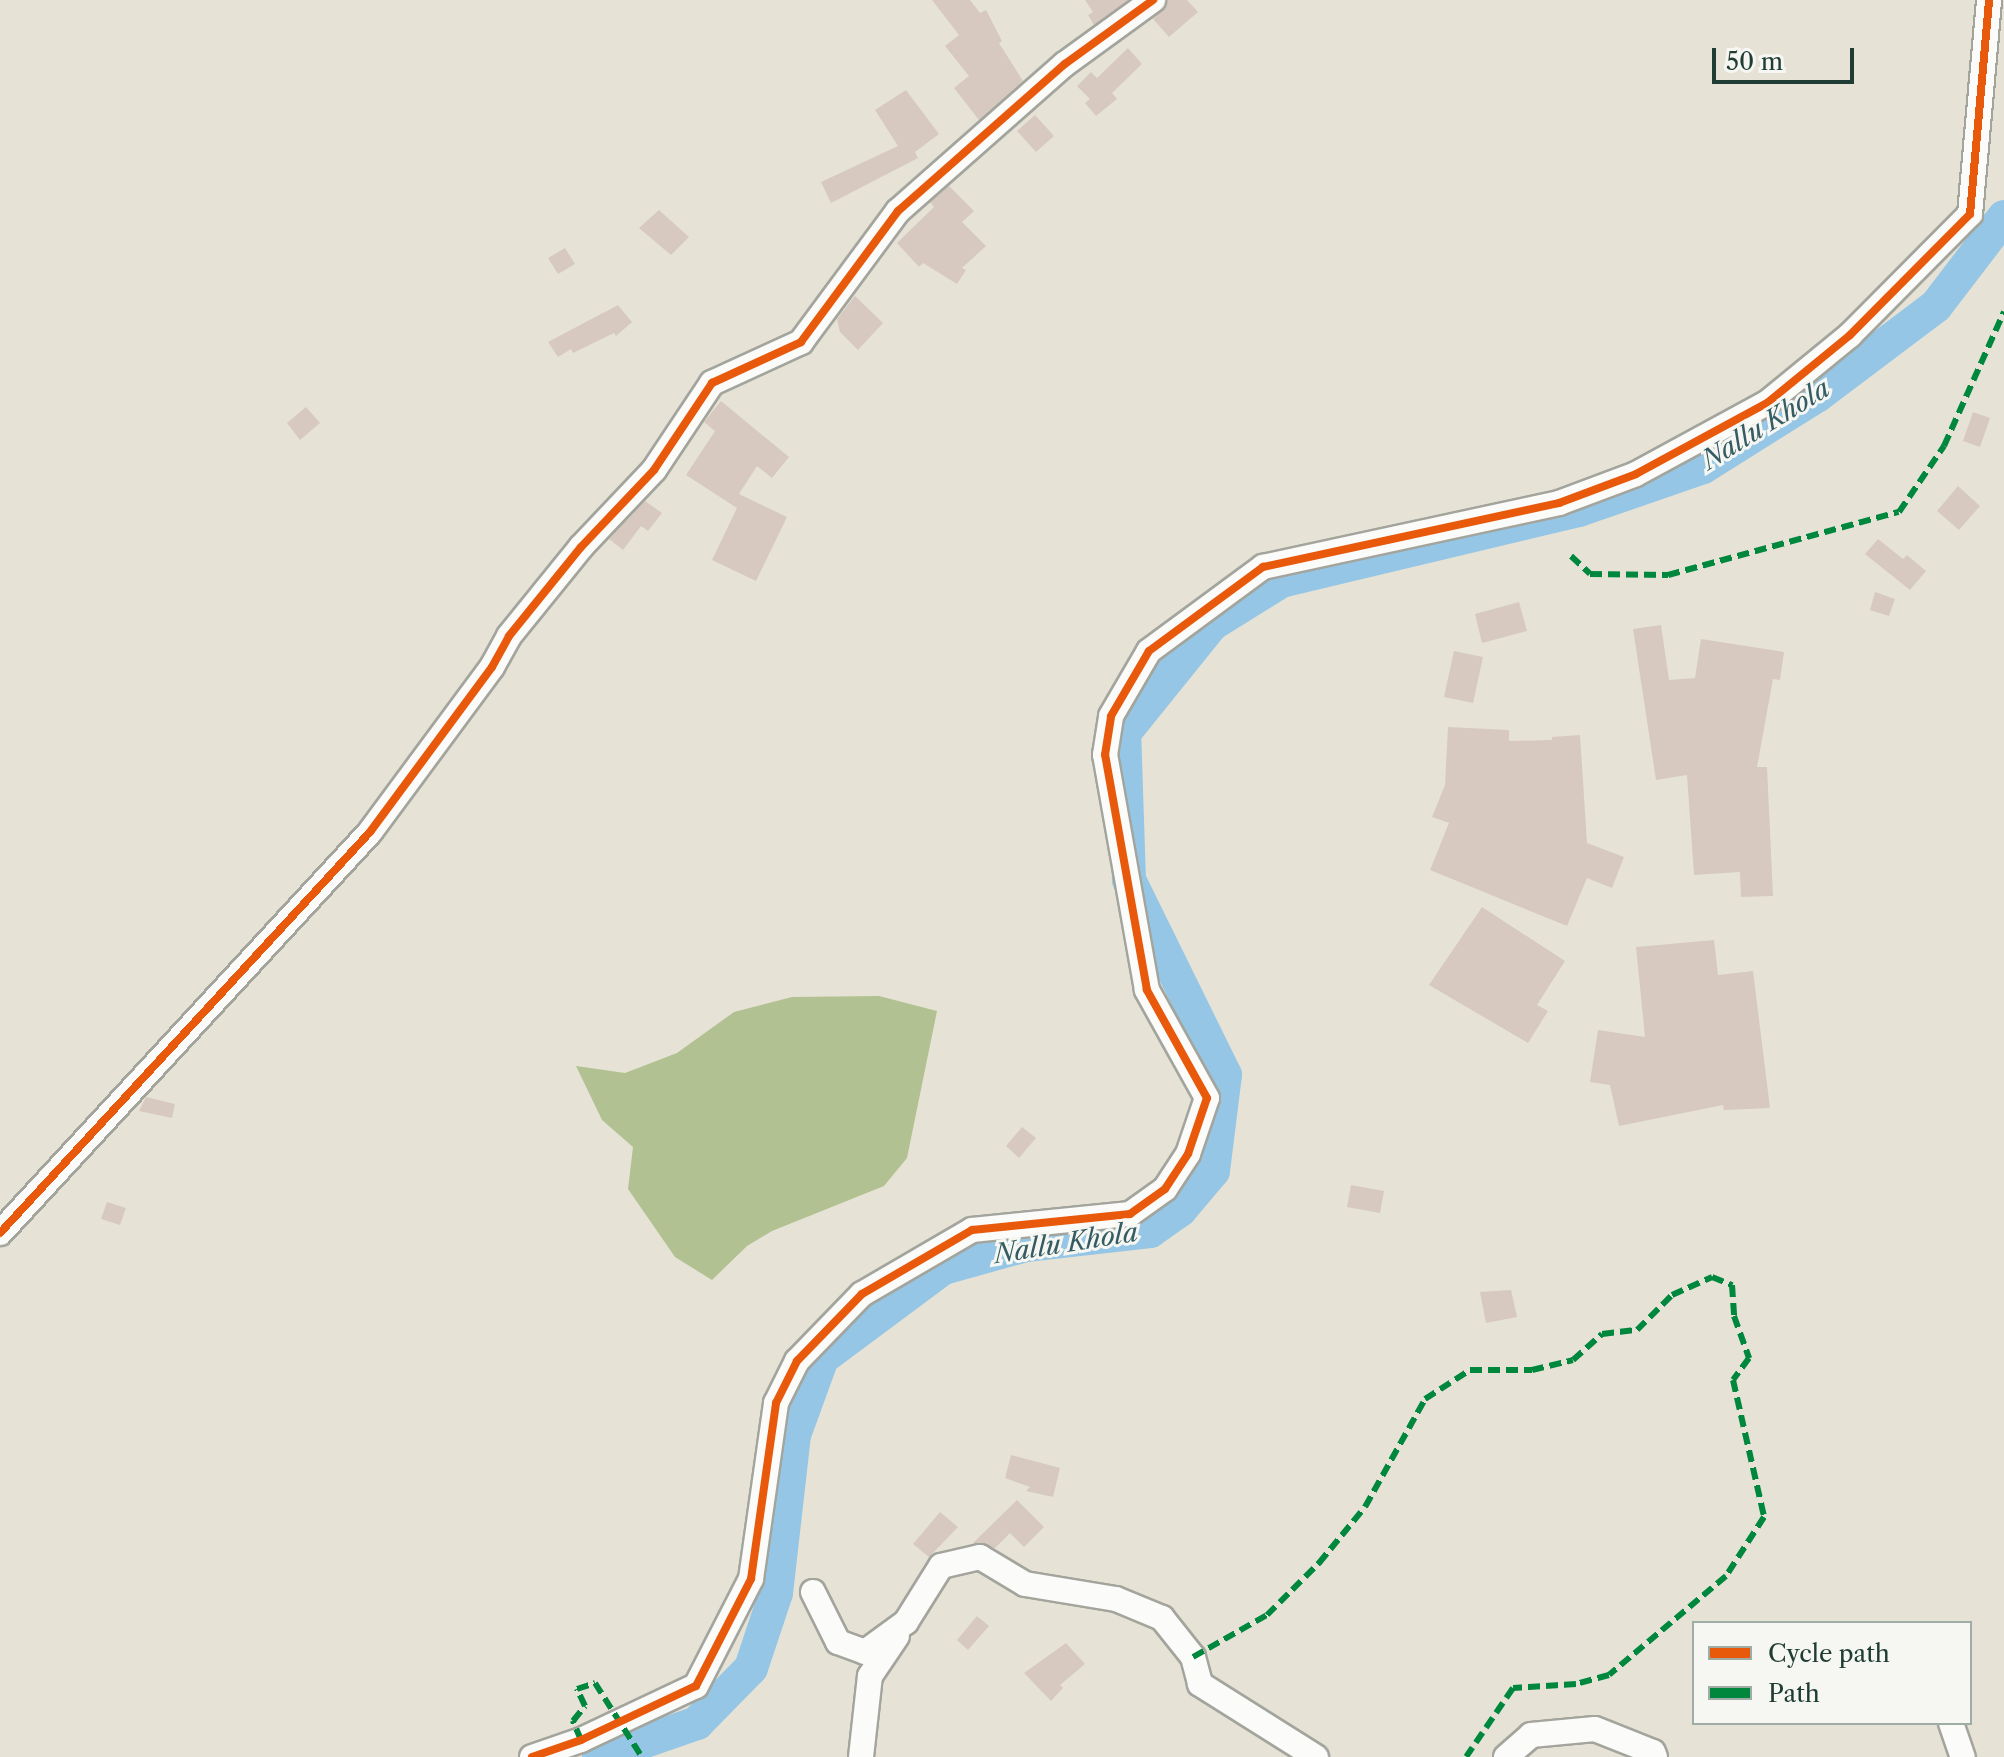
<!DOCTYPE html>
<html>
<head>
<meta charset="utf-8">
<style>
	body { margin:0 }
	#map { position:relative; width:2004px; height:1757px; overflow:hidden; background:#e6e3d6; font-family:"Libre Caslon Text",serif }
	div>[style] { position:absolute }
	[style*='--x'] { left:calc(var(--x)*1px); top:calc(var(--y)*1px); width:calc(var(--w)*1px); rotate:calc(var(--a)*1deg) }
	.forest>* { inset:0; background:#b1c191 }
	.river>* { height:34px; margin:-17px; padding:0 17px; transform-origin:17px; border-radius:17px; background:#96c6e5 }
	.building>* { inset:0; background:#d7c9bf }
	.roads { filter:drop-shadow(2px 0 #a3a59d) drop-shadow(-2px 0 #a3a59d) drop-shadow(0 2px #a3a59d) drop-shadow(0 -2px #a3a59d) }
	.minor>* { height:24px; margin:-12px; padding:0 12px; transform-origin:12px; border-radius:12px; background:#fbfbf9 }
	.quiet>* { height:6px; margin-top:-3px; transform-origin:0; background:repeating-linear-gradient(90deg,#00873e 0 12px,transparent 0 18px) }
	.cycleway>* { height:8px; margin:-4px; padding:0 4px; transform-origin:4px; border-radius:4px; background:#e8590c }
	span { translate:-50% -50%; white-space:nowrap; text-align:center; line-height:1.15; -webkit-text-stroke:6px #f6f6f2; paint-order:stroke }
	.water-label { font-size:26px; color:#345c62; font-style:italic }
	.legend { position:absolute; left:1692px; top:1621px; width:280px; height:104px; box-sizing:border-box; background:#f6f6f2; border:2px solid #a0aca6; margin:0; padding:10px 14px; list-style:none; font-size:24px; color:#1f3d34 }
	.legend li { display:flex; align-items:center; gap:16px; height:40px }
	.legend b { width:40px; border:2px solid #a0aca6 }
	.scale { position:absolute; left:1712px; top:48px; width:142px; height:36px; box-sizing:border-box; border:4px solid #1f3d34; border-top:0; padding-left:10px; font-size:24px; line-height:28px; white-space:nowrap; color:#1f3d34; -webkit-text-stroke:6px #f6f6f2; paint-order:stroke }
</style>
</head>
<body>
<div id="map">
	<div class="forest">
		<i style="clip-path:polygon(879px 996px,937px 1011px,907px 1158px,884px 1186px,772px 1231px,747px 1246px,712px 1280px,675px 1257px,628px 1189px,633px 1147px,602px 1120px,576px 1066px,625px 1073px,677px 1053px,734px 1012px,792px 997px)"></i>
	</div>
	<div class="river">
		<i style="--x:599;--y:1757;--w:104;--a:-19.1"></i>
		<i style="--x:697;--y:1723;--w:77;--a:-45.5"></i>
		<i style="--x:751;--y:1668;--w:79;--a:-71.6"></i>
		<i style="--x:776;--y:1593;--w:159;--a:-83.5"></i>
		<i style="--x:794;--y:1435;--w:82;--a:-70"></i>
		<i style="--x:822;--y:1358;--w:151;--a:-36.6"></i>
		<i style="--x:943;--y:1268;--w:86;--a:-15.5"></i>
		<i style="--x:1026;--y:1245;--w:125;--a:-6.4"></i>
		<i style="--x:1150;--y:1231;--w:37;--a:-35"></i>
		<i style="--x:1180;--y:1210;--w:51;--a:-49.8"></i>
		<i style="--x:1213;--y:1171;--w:97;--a:-82.9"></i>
		<i style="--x:1225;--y:1075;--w:217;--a:-116.2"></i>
		<i style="--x:1129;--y:880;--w:147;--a:-91.9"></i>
		<i style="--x:1124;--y:733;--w:140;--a:-51.1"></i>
		<i style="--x:1212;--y:624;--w:81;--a:-31.9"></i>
		<i style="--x:1281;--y:581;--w:306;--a:-13.4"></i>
		<i style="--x:1579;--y:510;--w:131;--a:-19.1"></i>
		<i style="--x:1703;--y:467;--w:136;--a:-32.1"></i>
		<i style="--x:1818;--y:395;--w:148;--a:-37"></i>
		<i style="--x:1936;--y:306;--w:112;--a:-52.6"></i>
	</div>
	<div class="building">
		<i style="clip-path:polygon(932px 0,970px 0,980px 13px,986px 10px,1002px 41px,999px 43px,1023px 81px,979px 120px,954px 88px,969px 76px,945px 46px,959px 35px)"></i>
		<i style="clip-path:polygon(1085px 0,1128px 0,1094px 25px,1088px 15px,1093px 12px)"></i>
		<i style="clip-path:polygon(1168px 0,1187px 0,1198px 12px,1169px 37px,1153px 19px,1166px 7px)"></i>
		<i style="clip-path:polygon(1128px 48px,1142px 64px,1112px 93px,1117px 99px,1096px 116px,1085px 103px,1090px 99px,1077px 86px,1091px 72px,1097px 78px)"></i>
		<i style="clip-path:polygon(906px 90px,939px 134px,915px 152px,918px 158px,831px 203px,821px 182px,898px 146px,875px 110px)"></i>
		<i style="clip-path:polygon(1035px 115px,1054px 136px,1036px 152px,1017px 131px)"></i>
		<i style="clip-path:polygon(949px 186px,974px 211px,962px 222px,986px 246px,962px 268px,966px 270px,957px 284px,923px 263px,919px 267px,897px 243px,934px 207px,930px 202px)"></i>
		<i style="clip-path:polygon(659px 210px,689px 237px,671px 255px,639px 228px)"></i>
		<i style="clip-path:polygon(565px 248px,575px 264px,558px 274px,548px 258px)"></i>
		<i style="clip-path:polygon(855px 296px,883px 323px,858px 350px,840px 332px,837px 319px)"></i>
		<i style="clip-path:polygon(618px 305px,632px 322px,616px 336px,614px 333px,573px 353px,571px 349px,558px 357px,548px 342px)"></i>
		<i style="clip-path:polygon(721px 401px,789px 457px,772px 478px,757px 466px,739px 494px,787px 517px,756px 581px,712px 560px,737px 508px,686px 475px,715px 431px,704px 422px)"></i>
		<i style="clip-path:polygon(306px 407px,320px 423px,300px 440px,287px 423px)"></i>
		<i style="clip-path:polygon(1973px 412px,1990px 418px,1980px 447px,1963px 441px)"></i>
		<i style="clip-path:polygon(1958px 486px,1980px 506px,1959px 530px,1937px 511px)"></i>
		<i style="clip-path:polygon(645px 501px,662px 513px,648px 531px,641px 526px,623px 550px,609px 539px)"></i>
		<i style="clip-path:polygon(1878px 539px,1903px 559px,1907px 555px,1926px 571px,1910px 590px,1865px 554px)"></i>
		<i style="clip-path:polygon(1875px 592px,1895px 599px,1889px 616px,1870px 610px)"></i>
		<i style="clip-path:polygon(1519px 602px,1527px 631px,1482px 643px,1475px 614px)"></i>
		<i style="clip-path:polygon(1661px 625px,1669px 680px,1695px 678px,1701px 639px,1784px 652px,1780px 680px,1773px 679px,1757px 767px,1767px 767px,1773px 896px,1741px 897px,1740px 872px,1694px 875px,1687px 775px,1656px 780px,1633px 629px)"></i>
		<i style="clip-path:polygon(1454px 651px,1483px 657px,1473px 703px,1444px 697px)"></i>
		<i style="clip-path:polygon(1448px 727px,1509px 730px,1509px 741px,1552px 740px,1552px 737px,1580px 735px,1587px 843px,1624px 857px,1612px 888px,1587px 878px,1567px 926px,1430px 870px,1449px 823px,1432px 817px,1445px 785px)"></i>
		<i style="clip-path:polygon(1482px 907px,1565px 961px,1537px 1005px,1548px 1011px,1528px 1043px,1429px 985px)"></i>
		<i style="clip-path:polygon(1714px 940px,1718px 975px,1753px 971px,1770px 1108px,1724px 1110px,1723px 1105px,1619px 1126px,1610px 1085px,1590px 1082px,1598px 1030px,1645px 1037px,1636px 947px)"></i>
		<i style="clip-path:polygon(146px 1097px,175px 1104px,172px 1118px,139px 1111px)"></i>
		<i style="clip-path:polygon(1022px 1127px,1036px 1138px,1019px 1158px,1006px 1146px)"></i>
		<i style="clip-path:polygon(1351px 1185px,1384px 1191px,1380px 1213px,1347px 1207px)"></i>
		<i style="clip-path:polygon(107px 1202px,126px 1208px,120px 1225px,101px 1219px)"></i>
		<i style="clip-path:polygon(1511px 1290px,1517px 1317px,1486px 1323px,1480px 1292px)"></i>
		<i style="clip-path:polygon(1011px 1455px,1060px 1468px,1053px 1497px,1026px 1491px,1030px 1487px,1005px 1478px)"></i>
		<i style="clip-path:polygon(1017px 1500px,1044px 1527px,1024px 1547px,1010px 1533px,995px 1548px,973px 1543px)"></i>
		<i style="clip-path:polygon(940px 1512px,958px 1527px,929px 1557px,913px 1544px)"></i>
		<i style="clip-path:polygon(977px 1616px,989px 1626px,968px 1650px,957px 1640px)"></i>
		<i style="clip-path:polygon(1066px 1643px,1085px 1664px,1060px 1685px,1063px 1688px,1051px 1701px,1024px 1673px)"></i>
	</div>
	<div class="roads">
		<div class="minor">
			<i style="--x:0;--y:1233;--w:546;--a:-47.3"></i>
			<i style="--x:370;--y:832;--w:205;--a:-53.5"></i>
			<i style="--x:492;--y:667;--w:35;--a:-61"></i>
			<i style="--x:509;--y:636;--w:114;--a:-51"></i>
			<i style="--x:581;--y:547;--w:106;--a:-46.5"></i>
			<i style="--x:654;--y:470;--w:105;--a:-56.3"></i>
			<i style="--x:712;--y:383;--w:98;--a:-24.7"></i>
			<i style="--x:801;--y:342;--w:163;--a:-53.5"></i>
			<i style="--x:898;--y:211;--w:222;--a:-41.4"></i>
			<i style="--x:1065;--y:64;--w:109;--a:-36"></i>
			<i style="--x:813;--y:1592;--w:56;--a:63.4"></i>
			<i style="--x:838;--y:1642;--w:29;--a:20"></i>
			<i style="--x:865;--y:1652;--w:51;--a:-36.2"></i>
			<i style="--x:906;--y:1622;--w:66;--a:-58"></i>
			<i style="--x:941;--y:1566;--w:40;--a:-13"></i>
			<i style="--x:980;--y:1557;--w:52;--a:31"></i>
			<i style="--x:1025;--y:1584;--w:92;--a:9.4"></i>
			<i style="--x:1116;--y:1599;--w:50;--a:22.4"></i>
			<i style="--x:1162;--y:1618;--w:50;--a:51.5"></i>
			<i style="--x:1193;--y:1657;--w:28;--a:75"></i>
			<i style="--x:1200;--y:1684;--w:137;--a:32.2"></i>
			<i style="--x:1951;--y:1723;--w:36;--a:71"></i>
			<i style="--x:532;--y:1757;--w:52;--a:-19.1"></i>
			<i style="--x:581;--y:1740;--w:127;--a:-25.2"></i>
			<i style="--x:696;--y:1686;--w:120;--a:-62.8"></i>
			<i style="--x:751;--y:1579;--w:178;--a:-81.9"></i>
			<i style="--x:776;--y:1403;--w:47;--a:-63.4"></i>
			<i style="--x:797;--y:1361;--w:93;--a:-45.9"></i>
			<i style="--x:862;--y:1294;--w:127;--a:-30.2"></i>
			<i style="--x:972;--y:1230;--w:159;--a:-5.8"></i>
			<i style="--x:1130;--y:1214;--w:43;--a:-35.5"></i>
			<i style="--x:1165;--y:1189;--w:42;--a:-56.7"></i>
			<i style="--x:1188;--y:1154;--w:59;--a:-71.3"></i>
			<i style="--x:1207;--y:1098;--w:124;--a:-119.1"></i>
			<i style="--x:1147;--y:990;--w:239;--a:-100.1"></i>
			<i style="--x:1105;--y:755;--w:39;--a:-81"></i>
			<i style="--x:1111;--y:716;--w:75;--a:-59.7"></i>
			<i style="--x:1149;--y:651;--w:142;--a:-36.4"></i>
			<i style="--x:1263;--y:567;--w:303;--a:-12.2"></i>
			<i style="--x:1559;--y:503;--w:82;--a:-20.6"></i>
			<i style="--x:1636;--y:474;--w:149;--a:-28.5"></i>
			<i style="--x:1767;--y:403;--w:107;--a:-39.3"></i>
			<i style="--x:1850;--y:335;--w:170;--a:-45.2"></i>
			<i style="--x:1970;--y:214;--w:215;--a:-84.9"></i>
			<i style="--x:861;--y:1757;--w:81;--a:-83.7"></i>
			<i style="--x:870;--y:1676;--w:48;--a:-56"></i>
			<i style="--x:1506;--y:1757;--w:33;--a:-41"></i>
			<i style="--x:1531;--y:1735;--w:64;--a:-5.4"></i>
			<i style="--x:1595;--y:1729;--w:62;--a:21.6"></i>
			<i style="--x:1653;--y:1752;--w:5;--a:68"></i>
		</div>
	</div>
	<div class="quiet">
		<i style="--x:1571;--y:556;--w:26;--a:43"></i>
		<i style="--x:1590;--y:574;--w:78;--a:0.7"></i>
		<i style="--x:1668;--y:575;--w:239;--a:-15.3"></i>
		<i style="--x:1899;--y:512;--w:80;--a:-55.7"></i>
		<i style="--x:1944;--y:446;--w:147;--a:-65.9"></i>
		<i style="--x:1193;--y:1657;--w:85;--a:-29.6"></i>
		<i style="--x:1267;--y:1615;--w:74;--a:-45"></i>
		<i style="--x:1319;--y:1563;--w:72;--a:-50.6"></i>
		<i style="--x:1365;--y:1507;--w:124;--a:-60.9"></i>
		<i style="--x:1425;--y:1399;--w:54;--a:-32.8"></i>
		<i style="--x:1470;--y:1370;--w:62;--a:0"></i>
		<i style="--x:1532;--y:1370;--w:42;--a:-13.7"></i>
		<i style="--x:1573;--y:1360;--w:39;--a:-42"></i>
		<i style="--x:1602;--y:1334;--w:35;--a:-7"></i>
		<i style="--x:1637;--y:1330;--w:49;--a:-45"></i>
		<i style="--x:1672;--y:1295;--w:44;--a:-24.2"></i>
		<i style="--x:1712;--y:1277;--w:22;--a:22"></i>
		<i style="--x:1732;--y:1285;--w:31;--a:86"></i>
		<i style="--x:1734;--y:1316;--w:45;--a:70.3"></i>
		<i style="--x:1749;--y:1358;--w:27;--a:126"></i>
		<i style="--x:1733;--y:1380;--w:140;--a:77.2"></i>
		<i style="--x:1764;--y:1517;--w:70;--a:122.8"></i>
		<i style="--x:1726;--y:1576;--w:153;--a:139.8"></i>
		<i style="--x:1609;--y:1675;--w:34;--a:165"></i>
		<i style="--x:1576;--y:1684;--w:63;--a:176.4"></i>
		<i style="--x:1513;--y:1688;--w:83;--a:124.3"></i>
		<i style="--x:581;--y:1740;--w:21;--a:-113"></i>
		<i style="--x:573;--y:1721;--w:19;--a:-51"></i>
		<i style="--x:585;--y:1706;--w:19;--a:-115"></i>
		<i style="--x:577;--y:1689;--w:19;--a:-18"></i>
		<i style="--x:595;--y:1683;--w:88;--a:57.6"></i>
	</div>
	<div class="cycleway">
		<i style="--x:0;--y:1233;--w:546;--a:-47.3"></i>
		<i style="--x:370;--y:832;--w:205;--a:-53.5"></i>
		<i style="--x:492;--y:667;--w:35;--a:-61"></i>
		<i style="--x:509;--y:636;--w:114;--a:-51"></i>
		<i style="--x:581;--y:547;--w:106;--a:-46.5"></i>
		<i style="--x:654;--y:470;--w:105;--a:-56.3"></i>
		<i style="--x:712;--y:383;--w:98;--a:-24.7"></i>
		<i style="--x:801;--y:342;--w:163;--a:-53.5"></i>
		<i style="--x:898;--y:211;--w:222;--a:-41.4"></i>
		<i style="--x:1065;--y:64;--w:109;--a:-36"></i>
		<i style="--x:532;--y:1757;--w:52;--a:-19.1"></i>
		<i style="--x:581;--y:1740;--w:127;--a:-25.2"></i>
		<i style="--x:696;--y:1686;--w:120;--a:-62.8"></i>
		<i style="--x:751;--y:1579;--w:178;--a:-81.9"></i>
		<i style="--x:776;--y:1403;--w:47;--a:-63.4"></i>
		<i style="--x:797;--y:1361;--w:93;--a:-45.9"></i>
		<i style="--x:862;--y:1294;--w:127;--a:-30.2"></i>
		<i style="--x:972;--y:1230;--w:159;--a:-5.8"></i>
		<i style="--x:1130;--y:1214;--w:43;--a:-35.5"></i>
		<i style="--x:1165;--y:1189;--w:42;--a:-56.7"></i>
		<i style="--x:1188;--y:1154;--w:59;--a:-71.3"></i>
		<i style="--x:1207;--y:1098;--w:124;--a:-119.1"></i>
		<i style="--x:1147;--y:990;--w:239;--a:-100.1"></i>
		<i style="--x:1105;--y:755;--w:39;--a:-81"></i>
		<i style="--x:1111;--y:716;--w:75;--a:-59.7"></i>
		<i style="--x:1149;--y:651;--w:142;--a:-36.4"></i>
		<i style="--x:1263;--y:567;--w:303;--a:-12.2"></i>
		<i style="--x:1559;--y:503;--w:82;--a:-20.6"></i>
		<i style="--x:1636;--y:474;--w:149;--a:-28.5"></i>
		<i style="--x:1767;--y:403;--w:107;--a:-39.3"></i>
		<i style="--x:1850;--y:335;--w:170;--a:-45.2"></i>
		<i style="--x:1970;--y:214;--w:215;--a:-84.9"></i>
	</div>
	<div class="water-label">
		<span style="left:1766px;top:425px;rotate:-32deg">Nallu Khola</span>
		<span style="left:1066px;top:1244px;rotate:-9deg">Nallu Khola</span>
	</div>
	<ul class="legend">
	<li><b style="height:10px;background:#e8590c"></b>Cycle path</li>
	<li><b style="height:10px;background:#00873e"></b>Path</li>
	</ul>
	<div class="scale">50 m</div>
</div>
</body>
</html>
